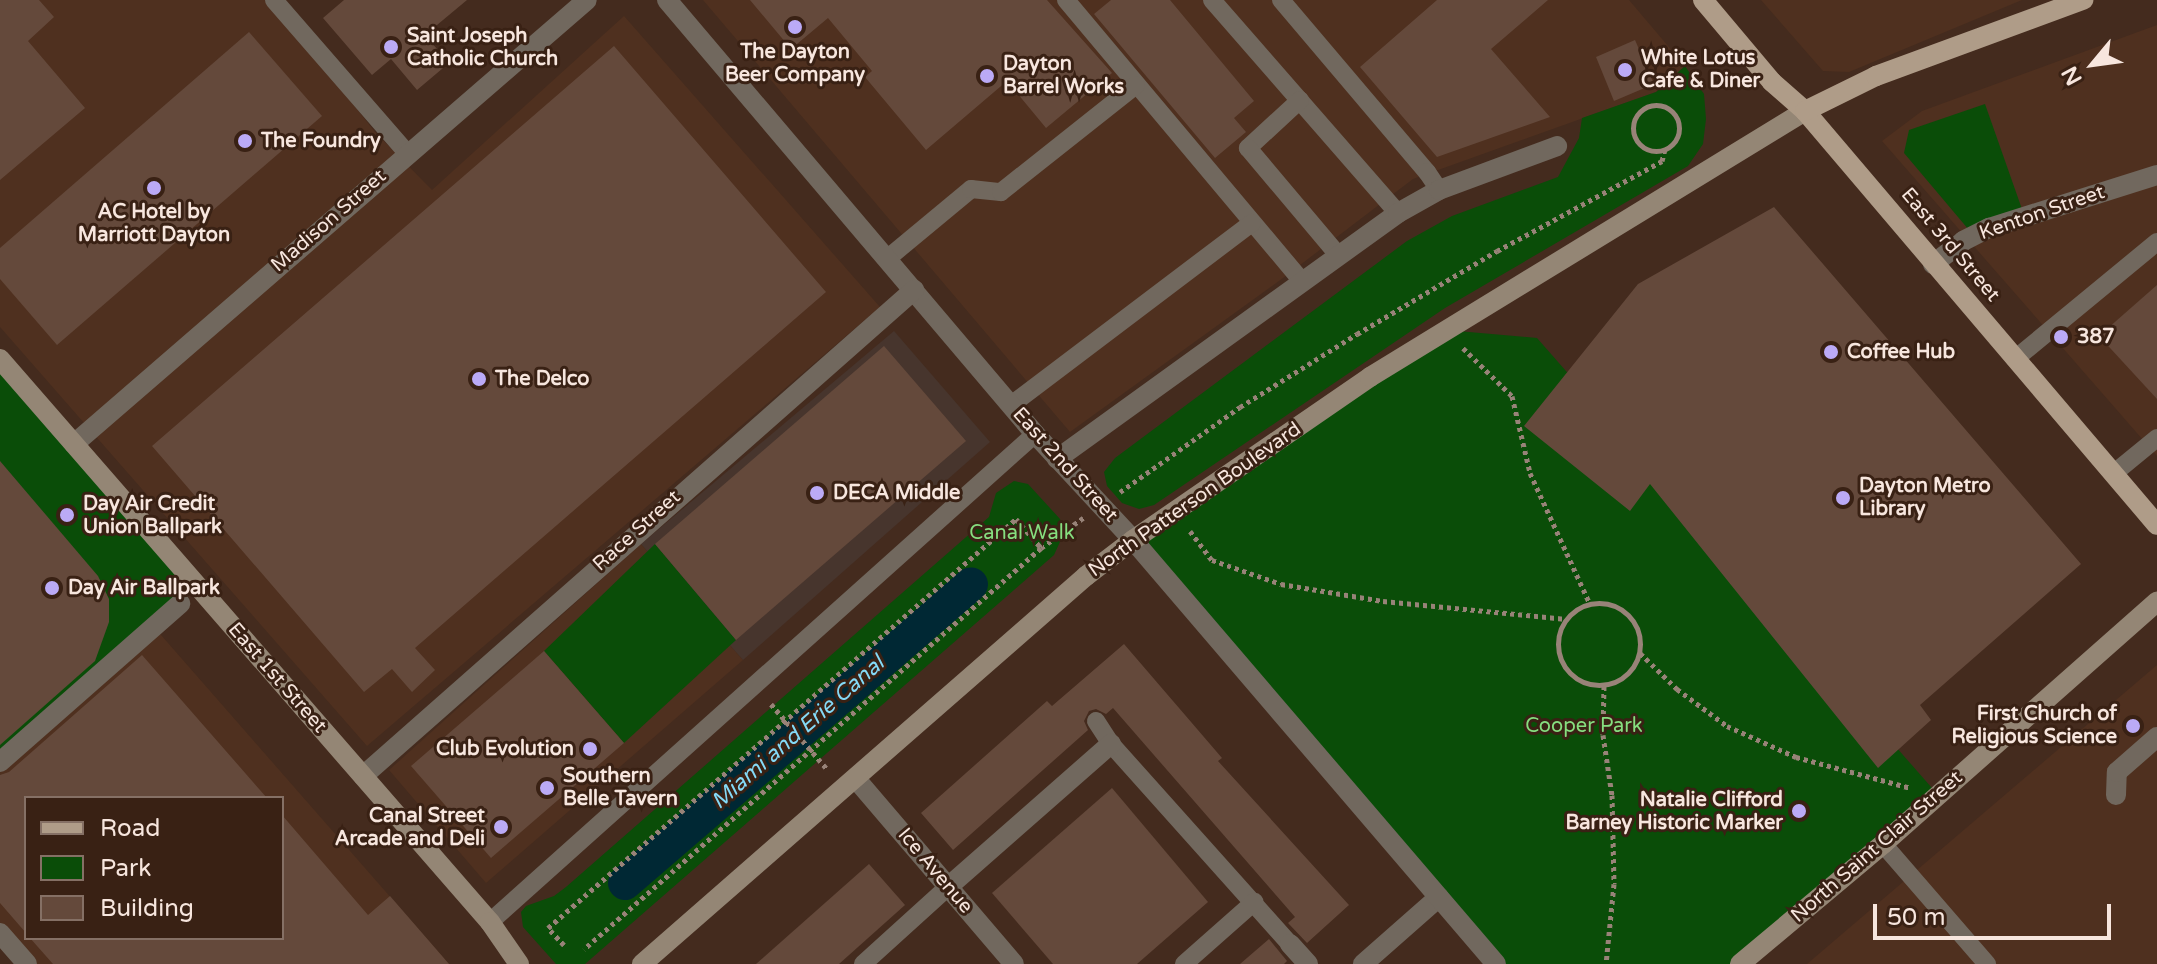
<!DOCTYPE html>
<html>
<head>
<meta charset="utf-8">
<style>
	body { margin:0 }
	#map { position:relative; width:2157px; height:964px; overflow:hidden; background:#442b1e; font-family:"Varela Round",sans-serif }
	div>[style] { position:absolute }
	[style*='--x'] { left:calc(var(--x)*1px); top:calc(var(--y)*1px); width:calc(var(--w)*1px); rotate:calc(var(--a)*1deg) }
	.built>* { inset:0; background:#4f301f }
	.education>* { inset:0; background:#47352d }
	.green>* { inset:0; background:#0a4d08 }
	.canal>* { height:34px; margin:-17px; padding:0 17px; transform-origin:17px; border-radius:17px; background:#002834 }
	.building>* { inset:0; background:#64493b }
	.path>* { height:5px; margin-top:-2.5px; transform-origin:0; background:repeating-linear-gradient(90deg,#988378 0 4px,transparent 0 8px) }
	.path>.ring { margin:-2.5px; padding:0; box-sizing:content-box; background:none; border:5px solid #988378; border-radius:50% }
	.service>* { height:18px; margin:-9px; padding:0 9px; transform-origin:9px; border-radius:9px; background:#71685e }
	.pedestrian>* { height:20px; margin:-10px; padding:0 10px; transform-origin:10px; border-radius:10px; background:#71685e }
	.minor>* { height:20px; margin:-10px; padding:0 10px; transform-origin:10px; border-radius:10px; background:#71685e }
	.tertiary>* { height:20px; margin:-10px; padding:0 10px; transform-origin:10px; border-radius:10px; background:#71685e }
	.secondary>* { height:20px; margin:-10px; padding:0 10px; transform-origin:10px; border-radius:10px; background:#948675 }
	.primary>* { height:20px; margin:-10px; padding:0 10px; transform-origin:10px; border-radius:10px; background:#af9c88 }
	.dots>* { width:22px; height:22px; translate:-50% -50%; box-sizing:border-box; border:4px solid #392114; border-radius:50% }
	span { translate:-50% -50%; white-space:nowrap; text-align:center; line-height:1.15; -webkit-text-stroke:6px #392114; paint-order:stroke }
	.poi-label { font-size:20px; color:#f7e6de; font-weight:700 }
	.left { translate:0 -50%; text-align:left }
	.right { translate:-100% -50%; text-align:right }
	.street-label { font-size:20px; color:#f7e6de }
	.park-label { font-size:20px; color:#86de7f }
	.water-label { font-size:22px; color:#84daf7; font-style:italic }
	.legend { position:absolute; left:24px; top:796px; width:260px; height:144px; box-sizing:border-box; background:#392114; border:2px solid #857065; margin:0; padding:10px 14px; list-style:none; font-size:24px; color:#f7e6de }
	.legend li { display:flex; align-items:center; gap:16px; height:40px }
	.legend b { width:40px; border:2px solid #857065 }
	.north { position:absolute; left:2053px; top:24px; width:80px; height:80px; -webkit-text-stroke:6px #392114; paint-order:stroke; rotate:241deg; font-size:22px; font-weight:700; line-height:32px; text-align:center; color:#f7e6de }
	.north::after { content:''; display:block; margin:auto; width:28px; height:36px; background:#f7e6de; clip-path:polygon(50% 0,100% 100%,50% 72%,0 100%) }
	.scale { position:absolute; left:1873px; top:904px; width:238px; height:36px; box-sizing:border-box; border:4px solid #f7e6de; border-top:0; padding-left:10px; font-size:24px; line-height:28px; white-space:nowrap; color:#f7e6de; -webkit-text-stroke:6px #392114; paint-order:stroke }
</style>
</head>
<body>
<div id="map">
	<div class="built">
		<i style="clip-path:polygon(0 0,271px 0,375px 132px,432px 190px,624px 16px,880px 307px,367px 746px,0 327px)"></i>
		<i style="clip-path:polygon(703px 0,1629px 0,1685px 66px,1656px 92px,1413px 179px,1283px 278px,1070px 432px)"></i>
		<i style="clip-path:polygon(1761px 0,2022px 0,1849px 72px,1823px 71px)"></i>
		<i style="clip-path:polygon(2157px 25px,2157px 456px,1882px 141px,1922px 111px)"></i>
		<i style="clip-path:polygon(641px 544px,743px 660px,486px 883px,389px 770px)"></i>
		<i style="clip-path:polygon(evenodd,154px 627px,449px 964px,27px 964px,0 933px,0 762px,154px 627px,26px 798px,282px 798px,282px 938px,26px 938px,26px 798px)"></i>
		<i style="clip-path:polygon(2157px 665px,2157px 964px,1807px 964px)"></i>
	</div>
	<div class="education">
		<i style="clip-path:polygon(894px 331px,990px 442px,743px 660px,641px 544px)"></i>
	</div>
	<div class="green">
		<i style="clip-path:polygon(1685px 66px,1704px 94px,1706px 119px,1703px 144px,1688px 166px,1445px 308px,1154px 505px,1139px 509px,1122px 503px,1107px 486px,1104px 472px,1115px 458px,1407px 241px,1452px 216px,1558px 177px,1579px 138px,1582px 118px,1656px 92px)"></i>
		<i style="clip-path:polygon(1985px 104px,2023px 212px,1969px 230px,1904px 153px,1909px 130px)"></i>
		<i style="clip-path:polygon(1446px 330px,1537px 338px,1939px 796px,1740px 964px,1496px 964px,1133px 540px)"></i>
		<i style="clip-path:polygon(0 359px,192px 586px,154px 627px,0 762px)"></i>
		<i style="clip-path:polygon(1014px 481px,1028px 484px,1060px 519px,1064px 533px,1054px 555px,585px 964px,556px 964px,523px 927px,521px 912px,526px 906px,554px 896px,566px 887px,989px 517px,996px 493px)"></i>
		<i style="clip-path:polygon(655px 544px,736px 640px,624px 743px,544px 651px)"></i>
	</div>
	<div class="canal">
		<i style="--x:625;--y:883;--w:457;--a:-40.8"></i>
	</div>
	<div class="building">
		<i style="clip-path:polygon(0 0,39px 0,54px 17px,28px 41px,85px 108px,0 180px)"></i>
		<i style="clip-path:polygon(344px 0,467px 0,425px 35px,449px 63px,417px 90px,391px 59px,372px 75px,323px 18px)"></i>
		<i style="clip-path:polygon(750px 0,1047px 0,1112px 73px,1046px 128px,1007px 81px,926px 150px,865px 77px,872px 71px,828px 18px,791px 49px)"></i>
		<i style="clip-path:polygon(1111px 0,1170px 0,1254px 101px,1234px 118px,1246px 132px,1215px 158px,1094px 14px)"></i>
		<i style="clip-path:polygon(1437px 0,1548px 0,1491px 49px,1550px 117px,1437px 157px,1360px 67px)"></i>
		<i style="clip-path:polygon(249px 32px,322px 116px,57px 345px,0 279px,0 248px)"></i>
		<i style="clip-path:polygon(1635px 40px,1654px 84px,1614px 101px,1596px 57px)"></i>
		<i style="clip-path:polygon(614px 46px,826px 292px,415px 648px,435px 670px,412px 692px,392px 669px,364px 692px,152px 446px)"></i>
		<i style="clip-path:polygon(1774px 207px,2081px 564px,1920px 705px,1931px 720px,1878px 768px,1650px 484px,1630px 511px,1524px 426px,1638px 284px)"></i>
		<i style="clip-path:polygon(2157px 285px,2157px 399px,2099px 336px)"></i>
		<i style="clip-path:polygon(884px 346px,966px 441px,736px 640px,655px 544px)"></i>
		<i style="clip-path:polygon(0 461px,98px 576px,109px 599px,109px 622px,95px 661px,0 745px)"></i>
		<i style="clip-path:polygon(1124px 644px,1222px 758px,1218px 761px,1349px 905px,1307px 943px,1288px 923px,1295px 917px,1113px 708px,1106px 714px,1096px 709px,1089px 711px,1084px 721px,1088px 730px,953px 850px,921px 813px,1047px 701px,1052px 706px)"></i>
		<i style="clip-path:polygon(544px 651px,624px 743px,491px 858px,411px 766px)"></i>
		<i style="clip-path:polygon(142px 655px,267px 798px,26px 798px,26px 933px,0 903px,0 775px,9px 772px)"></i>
		<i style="clip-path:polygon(1112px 788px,1208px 902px,1137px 964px,1053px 964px,992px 893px)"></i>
		<i style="clip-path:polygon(282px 815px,368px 915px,390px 896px,449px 964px,53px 964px,30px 938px,282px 938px)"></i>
		<i style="clip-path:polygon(869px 864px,905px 905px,839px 964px,756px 964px)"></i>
		<i style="clip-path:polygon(1269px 939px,1287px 961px,1284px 964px,1240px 964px)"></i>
	</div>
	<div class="path">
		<i class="ring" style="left:1633px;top:105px;width:41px;height:41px"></i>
		<i style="--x:1463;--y:348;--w:69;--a:44.4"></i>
		<i style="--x:1512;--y:396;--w:79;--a:76.8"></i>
		<i style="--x:1530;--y:473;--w:144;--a:65.4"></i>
		<i style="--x:1120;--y:492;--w:147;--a:-35.3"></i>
		<i style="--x:1240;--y:407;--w:138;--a:-32"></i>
		<i style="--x:1357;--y:334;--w:163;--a:-30.7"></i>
		<i style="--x:1497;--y:251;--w:188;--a:-28.6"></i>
		<i style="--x:1662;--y:161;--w:12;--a:-76"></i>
		<i style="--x:1190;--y:531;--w:36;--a:53"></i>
		<i style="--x:1212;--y:560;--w:73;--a:19.2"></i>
		<i style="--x:1281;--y:584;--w:103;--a:9.5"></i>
		<i style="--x:1383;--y:601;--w:184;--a:5.6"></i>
		<i style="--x:1041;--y:548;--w:52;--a:-35.5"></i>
		<i class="ring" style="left:1558px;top:603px;width:77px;height:77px"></i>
		<i style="--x:1640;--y:653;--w:52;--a:44.2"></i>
		<i style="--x:1677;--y:689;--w:62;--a:36.5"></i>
		<i style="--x:1727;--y:726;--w:76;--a:24.2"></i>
		<i style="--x:1796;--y:757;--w:119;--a:15.1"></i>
		<i style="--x:1604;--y:686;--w:49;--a:91.2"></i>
		<i style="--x:1603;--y:735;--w:61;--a:81.5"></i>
		<i style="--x:1612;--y:795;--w:89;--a:88.7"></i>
		<i style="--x:1614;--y:884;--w:80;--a:95.7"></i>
		<i style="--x:771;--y:704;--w:86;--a:49.3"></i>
		<i style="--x:564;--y:945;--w:23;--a:-133"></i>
		<i style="--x:548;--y:928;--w:622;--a:-41.15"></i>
		<i style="--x:1016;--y:519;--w:38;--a:49"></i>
		<i style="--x:1041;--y:548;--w:608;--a:138.73"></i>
	</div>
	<div class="service">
		<i style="--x:274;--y:0;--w:203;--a:49"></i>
		<i style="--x:1066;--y:0;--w:368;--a:50"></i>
		<i style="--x:1212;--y:0;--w:283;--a:48.9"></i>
		<i style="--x:1281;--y:0;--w:226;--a:49.7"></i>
		<i style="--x:1427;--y:172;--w:22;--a:56"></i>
		<i style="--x:1300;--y:100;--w:71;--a:137.3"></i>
		<i style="--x:1248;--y:148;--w:140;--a:49.9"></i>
		<i style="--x:888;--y:258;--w:108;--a:-39.7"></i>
		<i style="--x:971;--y:189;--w:30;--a:6"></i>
		<i style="--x:1001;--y:192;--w:172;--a:-38.4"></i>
		<i style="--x:2015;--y:359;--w:184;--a:-39.5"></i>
		<i style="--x:1011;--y:405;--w:302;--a:-37.1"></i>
		<i style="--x:2113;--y:474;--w:57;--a:-39.3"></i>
		<i style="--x:1096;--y:721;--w:27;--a:57"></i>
		<i style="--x:1111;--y:744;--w:268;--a:48.2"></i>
		<i style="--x:1883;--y:844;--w:159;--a:49.1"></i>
		<i style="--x:490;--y:922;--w:732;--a:-41.84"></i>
		<i style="--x:863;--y:964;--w:115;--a:-42.2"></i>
		<i style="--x:1184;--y:964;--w:94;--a:-41.5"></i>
	</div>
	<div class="pedestrian">
		<i style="--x:0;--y:762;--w:240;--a:-41.3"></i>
		<i style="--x:0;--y:933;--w:41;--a:48.9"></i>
		<i style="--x:1290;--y:944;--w:27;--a:48"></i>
	</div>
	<div class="minor">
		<i style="--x:667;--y:0;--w:569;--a:49.7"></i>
		<i style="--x:1035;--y:434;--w:144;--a:47.2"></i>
		<i style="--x:1933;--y:264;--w:38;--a:-37"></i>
		<i style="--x:1963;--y:241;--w:29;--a:-27"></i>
		<i style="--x:1989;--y:228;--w:176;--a:-17.5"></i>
		<i style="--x:74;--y:444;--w:678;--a:-40.88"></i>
		<i style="--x:1057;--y:459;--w:420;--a:-35.8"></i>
		<i style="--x:1398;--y:213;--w:47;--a:-29.3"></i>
		<i style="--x:1439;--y:190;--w:126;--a:-20.4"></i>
		<i style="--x:363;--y:776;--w:735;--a:-41.41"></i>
		<i style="--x:856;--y:779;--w:243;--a:49.5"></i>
		<i style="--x:948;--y:887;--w:217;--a:-41.3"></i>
		<i style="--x:1363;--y:964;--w:101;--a:-41.4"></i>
	</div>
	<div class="tertiary">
		<i style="--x:1133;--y:540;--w:558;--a:49.43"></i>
		<i style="--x:2116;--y:795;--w:23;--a:-88"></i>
		<i style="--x:2117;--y:772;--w:53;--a:-41.2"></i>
	</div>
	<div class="secondary">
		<i style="--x:0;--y:359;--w:746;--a:48.97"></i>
		<i style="--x:490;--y:922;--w:51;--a:55.4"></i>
		<i style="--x:642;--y:964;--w:590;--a:-41.15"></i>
		<i style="--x:1086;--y:576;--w:59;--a:-37.5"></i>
		<i style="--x:1133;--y:540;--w:288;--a:-34.5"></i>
		<i style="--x:1370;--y:377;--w:510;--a:-31.45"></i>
		<i style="--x:1740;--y:964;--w:187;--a:-40"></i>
		<i style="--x:1883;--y:844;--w:366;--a:-41.5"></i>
	</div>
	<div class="primary">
		<i style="--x:1703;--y:0;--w:107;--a:49.9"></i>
		<i style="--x:1772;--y:82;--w:44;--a:41.3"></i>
		<i style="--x:1805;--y:111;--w:543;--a:49.63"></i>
		<i style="--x:1805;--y:111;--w:79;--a:-26.2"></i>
		<i style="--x:1876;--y:76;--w:221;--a:-20.2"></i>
	</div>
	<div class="dots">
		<i style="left:795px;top:27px;background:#bbaaf6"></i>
		<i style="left:391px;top:47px;background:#bbaaf6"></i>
		<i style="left:1625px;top:70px;background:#bbaaf6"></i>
		<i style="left:987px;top:76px;background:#bbaaf6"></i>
		<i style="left:245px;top:141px;background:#bbaaf6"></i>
		<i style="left:154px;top:188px;background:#bbaaf6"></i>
		<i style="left:2061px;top:337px;background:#bbaaf6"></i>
		<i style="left:1831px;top:352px;background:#bbaaf6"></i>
		<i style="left:479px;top:379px;background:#bbaaf6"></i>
		<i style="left:817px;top:493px;background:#bbaaf6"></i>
		<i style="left:1843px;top:498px;background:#bbaaf6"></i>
		<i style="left:67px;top:515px;background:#bbaaf6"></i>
		<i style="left:52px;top:588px;background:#bbaaf6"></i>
		<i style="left:2133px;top:726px;background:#bbaaf6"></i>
		<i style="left:590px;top:749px;background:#bbaaf6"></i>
		<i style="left:547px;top:788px;background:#bbaaf6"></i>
		<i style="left:1799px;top:811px;background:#bbaaf6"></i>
		<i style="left:501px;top:827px;background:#bbaaf6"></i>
	</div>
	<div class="poi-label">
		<span class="left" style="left:407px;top:48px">Saint Joseph<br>Catholic Church</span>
		<span style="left:795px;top:64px">The Dayton<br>Beer Company</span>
		<span class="left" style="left:1641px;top:70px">White Lotus<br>Cafe &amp; Diner</span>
		<span class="left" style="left:1003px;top:76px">Dayton<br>Barrel Works</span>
		<span class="left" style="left:261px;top:141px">The Foundry</span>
		<span style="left:154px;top:224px">AC Hotel by<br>Marriott Dayton</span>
		<span class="left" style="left:2077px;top:337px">387</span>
		<span class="left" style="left:1847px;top:352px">Coffee Hub</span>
		<span class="left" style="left:495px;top:379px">The Delco</span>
		<span class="left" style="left:1859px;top:498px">Dayton Metro<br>Library</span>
		<span class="left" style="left:833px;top:493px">DECA Middle</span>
		<span class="left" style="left:83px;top:516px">Day Air Credit<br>Union Ballpark</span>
		<span class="left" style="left:68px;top:588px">Day Air Ballpark</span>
		<span class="right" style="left:2117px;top:726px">First Church of<br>Religious Science</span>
		<span class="right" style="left:574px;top:749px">Club Evolution</span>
		<span class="left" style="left:563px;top:788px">Southern<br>Belle Tavern</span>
		<span class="right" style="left:1783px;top:812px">Natalie Clifford<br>Barney Historic Marker</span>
		<span class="right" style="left:485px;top:828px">Canal Street<br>Arcade and Deli</span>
	</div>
	<div class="street-label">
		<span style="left:2042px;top:213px;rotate:-19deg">Kenton Street</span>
		<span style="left:329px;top:221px;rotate:-41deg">Madison Street</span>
		<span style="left:1950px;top:245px;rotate:50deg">East 3rd Street</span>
		<span style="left:1065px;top:465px;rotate:48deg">East 2nd Street</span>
		<span style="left:1195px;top:500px;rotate:-35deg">North Patterson Boulevard</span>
		<span style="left:637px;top:531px;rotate:-42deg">Race Street</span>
		<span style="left:277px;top:678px;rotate:49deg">East 1st Street</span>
		<span style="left:1877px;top:847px;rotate:-41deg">North Saint Clair Street</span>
		<span style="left:935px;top:871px;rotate:50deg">Ice Avenue</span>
	</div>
	<div class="park-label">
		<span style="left:1022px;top:533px">Canal Walk</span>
		<span style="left:1584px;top:726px">Cooper Park</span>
	</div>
	<div class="water-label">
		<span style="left:798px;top:733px;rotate:-41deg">Miami and Erie Canal</span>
	</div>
	<ul class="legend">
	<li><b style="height:10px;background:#af9c88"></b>Road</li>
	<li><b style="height:22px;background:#0a4d08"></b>Park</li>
	<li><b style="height:22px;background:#64493b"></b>Building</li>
	</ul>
	<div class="north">N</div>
	<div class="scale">50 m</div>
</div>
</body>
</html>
